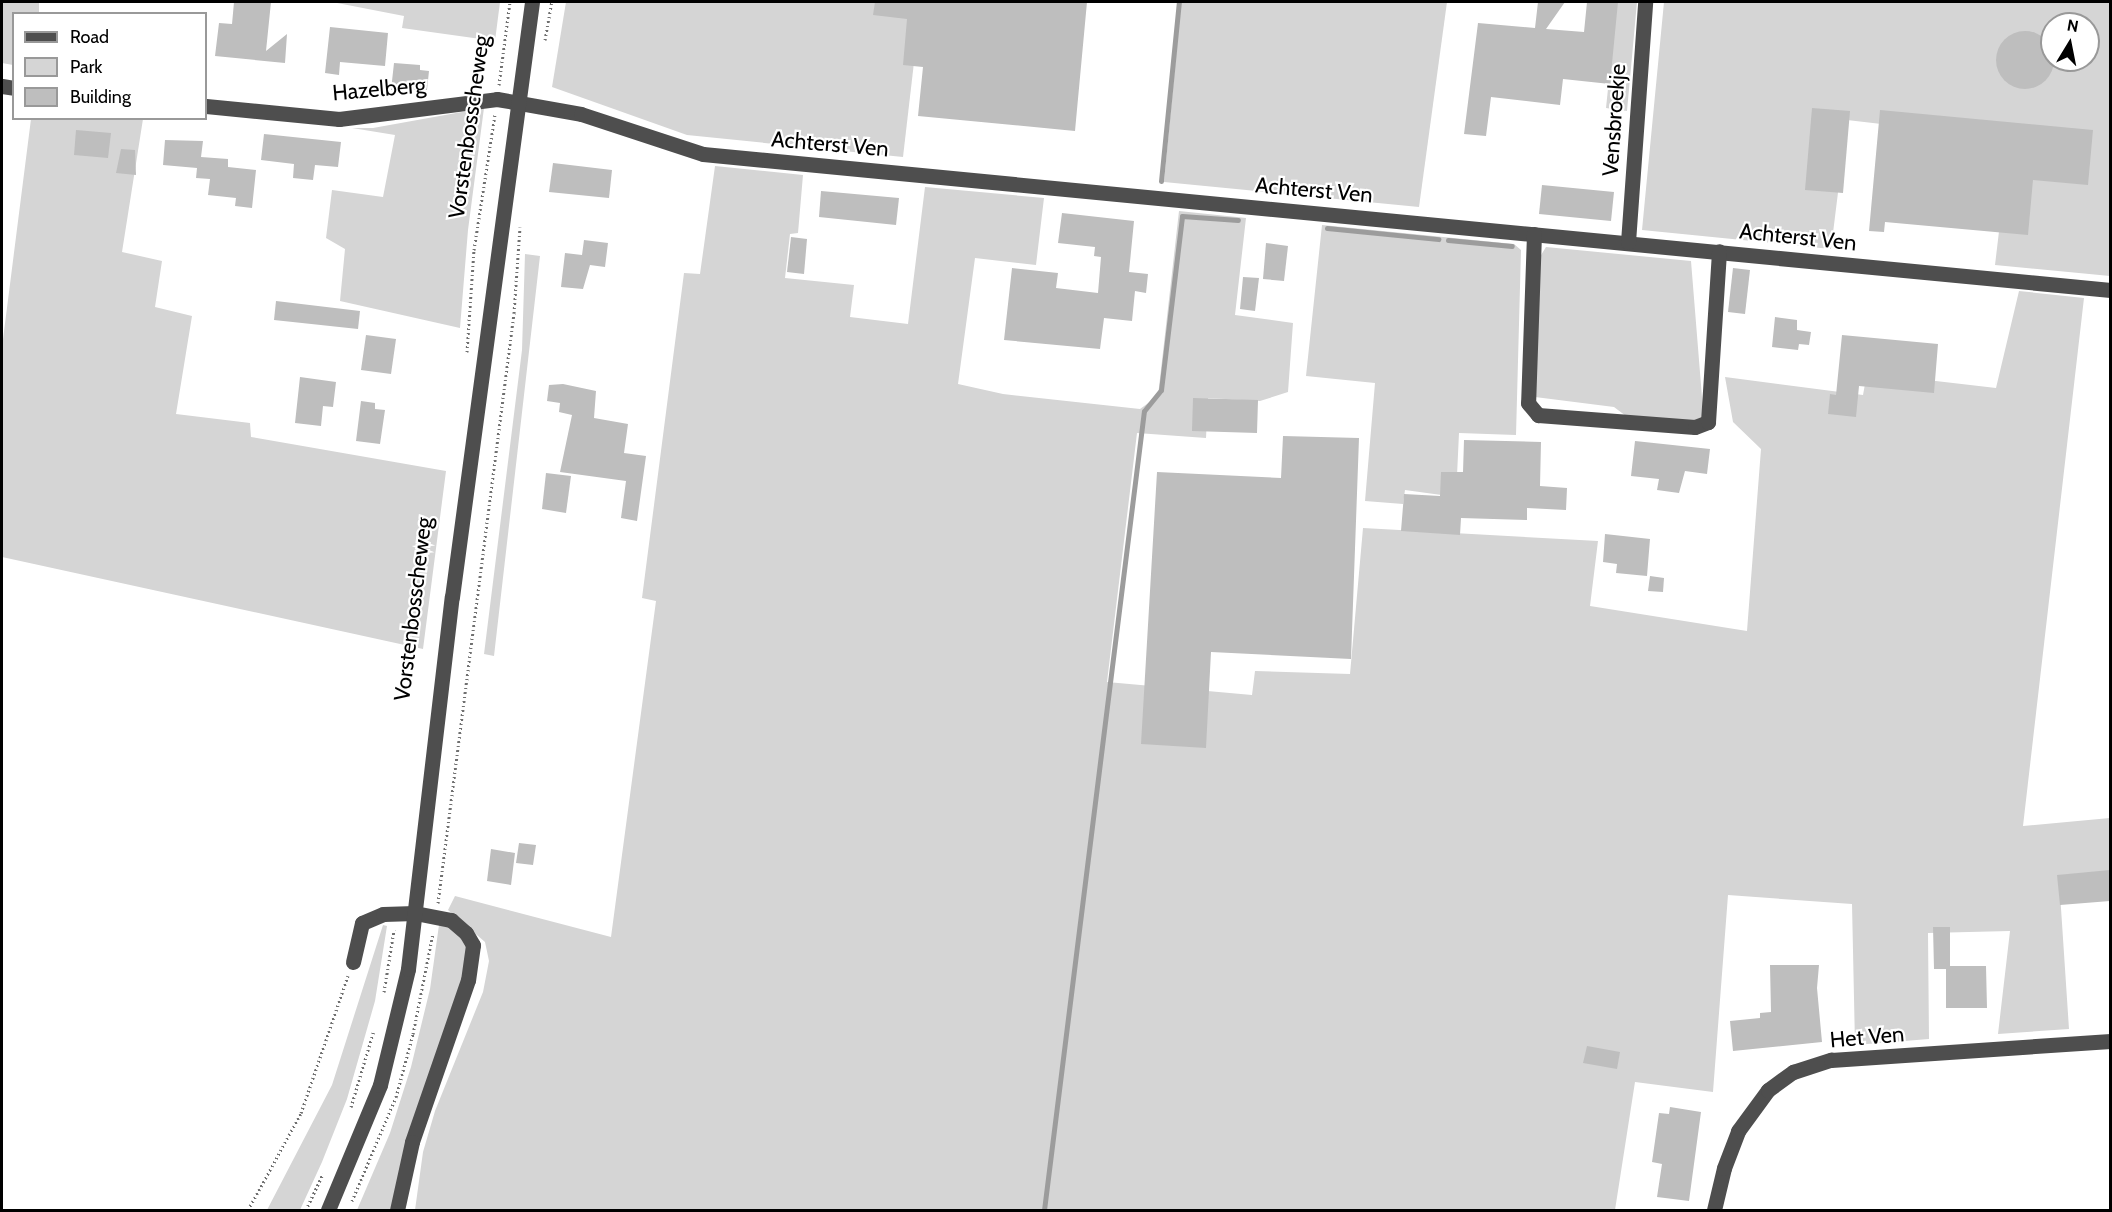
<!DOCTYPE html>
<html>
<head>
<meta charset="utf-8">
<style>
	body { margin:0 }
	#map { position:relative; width:2112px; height:1212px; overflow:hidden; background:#fff; font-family:Cabin,sans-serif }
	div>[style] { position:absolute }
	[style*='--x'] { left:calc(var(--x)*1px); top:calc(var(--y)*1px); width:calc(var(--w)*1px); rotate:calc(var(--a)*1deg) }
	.green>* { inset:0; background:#d5d5d5 }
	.stream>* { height:5px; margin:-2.5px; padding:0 2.5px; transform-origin:2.5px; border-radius:2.5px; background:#9c9c9c }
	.building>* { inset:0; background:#bebebe }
	.round { border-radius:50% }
	.path>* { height:3px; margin-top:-1.5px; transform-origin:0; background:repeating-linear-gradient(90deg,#707070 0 1.5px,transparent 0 4.5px) }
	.minor>* { height:15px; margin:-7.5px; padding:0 7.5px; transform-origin:7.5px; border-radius:7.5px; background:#4e4e4e }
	span { translate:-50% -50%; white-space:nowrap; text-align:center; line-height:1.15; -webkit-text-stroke:4.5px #fff; paint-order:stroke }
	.street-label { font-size:22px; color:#000 }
	.frame { position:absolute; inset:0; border:3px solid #000; pointer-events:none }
	.legend { position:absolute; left:12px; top:12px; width:195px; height:108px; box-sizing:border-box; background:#fff; border:2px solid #999; margin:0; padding:8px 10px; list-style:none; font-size:18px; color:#000 }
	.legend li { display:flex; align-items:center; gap:12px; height:30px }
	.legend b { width:30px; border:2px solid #999 }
	.north { position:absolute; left:2040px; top:12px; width:60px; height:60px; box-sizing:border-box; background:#fff; border:2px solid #999; border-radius:50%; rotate:10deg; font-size:16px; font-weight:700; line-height:24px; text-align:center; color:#000 }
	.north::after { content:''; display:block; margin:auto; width:21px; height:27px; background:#000; clip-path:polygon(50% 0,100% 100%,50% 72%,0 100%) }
</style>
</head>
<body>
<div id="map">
	<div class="green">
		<i style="clip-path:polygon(2px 2px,39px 2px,39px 13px,14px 14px,13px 65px,2px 63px)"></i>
		<i style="clip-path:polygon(332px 2px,500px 2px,495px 41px,402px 28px,404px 16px)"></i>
		<i style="clip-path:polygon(566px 2px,921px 2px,903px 157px,687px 135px,552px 87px)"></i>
		<i style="clip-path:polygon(1181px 2px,1447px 2px,1419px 207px,1164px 182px)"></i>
		<i style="clip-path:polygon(1617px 2px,1637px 2px,1627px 111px,1606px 108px)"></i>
		<i style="clip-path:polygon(evenodd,1664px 2px,2110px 2px,2110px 276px,1995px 265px,2010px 139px,1847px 120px,1831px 249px,1642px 230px,1664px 2px,2052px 24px,2088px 24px,2088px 60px,2052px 60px,2052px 24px)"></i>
		<i style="clip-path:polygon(484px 108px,468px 230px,460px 328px,340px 301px,345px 249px,326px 238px,332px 190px,383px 197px,395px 135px,352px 128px,373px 128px)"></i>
		<i style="clip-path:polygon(31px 119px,143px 119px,122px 252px,162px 261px,155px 307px,192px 316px,176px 414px,250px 423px,251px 437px,446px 471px,423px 649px,2px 557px,2px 347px)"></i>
		<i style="clip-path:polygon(715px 166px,803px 175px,798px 233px,790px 234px,785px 278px,854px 285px,850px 317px,908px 324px,925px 187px,1044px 198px,1036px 265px,975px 258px,958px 384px,1003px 394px,1140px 409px,1158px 396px,1179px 211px,1246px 218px,1235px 315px,1293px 323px,1288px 392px,1260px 401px,1208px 398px,1206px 438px,1137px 433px,1107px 682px,1252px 695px,1255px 671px,1350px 674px,1363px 528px,1598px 541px,1590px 606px,1747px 631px,1761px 449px,1733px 422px,1725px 377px,1863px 395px,1867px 373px,1996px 388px,2019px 291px,2084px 298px,2023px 826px,2110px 818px,2110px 872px,2059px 878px,2069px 1029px,1998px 1034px,2010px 931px,1928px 933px,1929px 1039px,1855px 1045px,1852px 904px,1728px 895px,1713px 1092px,1635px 1082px,1615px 1210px,415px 1210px,423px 1152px,435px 1111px,483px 992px,489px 961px,485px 942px,448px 910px,455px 896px,611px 937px,656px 601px,642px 598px,684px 273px,700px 274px)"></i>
		<i style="clip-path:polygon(1322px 225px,1514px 244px,1521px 250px,1516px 435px,1459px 433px,1456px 497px,1405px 490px,1403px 504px,1365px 501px,1375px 383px,1306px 376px)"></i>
		<i style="clip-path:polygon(1546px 247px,1691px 261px,1704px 422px,1626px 416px,1614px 407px,1535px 397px,1538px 260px)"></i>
		<i style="clip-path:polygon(525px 254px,540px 256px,494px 656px,484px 654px,522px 350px)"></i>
		<i style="clip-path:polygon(383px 925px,387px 926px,375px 1001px,347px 1099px,322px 1162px,300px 1210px,267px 1210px,332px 1085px)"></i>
		<i style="clip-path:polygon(439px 925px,448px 925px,459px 934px,467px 950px,467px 965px,393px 1210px,357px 1210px,390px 1133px,411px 1067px,430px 989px)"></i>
	</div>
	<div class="stream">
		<i style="--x:1161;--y:181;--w:180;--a:-84.3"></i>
		<i style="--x:1327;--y:228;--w:112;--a:5.7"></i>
		<i style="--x:1448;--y:240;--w:64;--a:5.4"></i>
		<i style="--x:1044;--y:1210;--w:805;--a:-82.87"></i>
		<i style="--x:1144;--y:411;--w:27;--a:-51"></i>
		<i style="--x:1161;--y:390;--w:175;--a:-83.1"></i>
		<i style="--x:1182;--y:216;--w:56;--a:4.1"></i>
	</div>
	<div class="building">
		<i style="clip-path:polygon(234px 2px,271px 2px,266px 51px,287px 34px,285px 63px,215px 56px,219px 23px,232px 24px)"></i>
		<i style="clip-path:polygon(875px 2px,1087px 2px,1075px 131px,918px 116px,923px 67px,903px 65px,907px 19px,873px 15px)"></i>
		<i style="clip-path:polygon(1538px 2px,1565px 2px,1546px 29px,1584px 32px,1587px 2px,1618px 2px,1610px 84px,1563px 79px,1560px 105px,1491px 97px,1486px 136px,1464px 134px,1478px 23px,1535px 28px)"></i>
		<i style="clip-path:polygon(330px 27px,388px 33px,385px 66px,340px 62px,339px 75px,325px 73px)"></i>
		<i class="round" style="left:1996px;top:31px;width:58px;height:58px"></i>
		<i style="clip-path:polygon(394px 63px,420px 65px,420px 70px,429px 71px,427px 90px,391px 90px)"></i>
		<i style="clip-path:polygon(1812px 108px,1850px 111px,1843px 193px,1805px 190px)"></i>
		<i style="clip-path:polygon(1880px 110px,2093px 130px,2088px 185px,2033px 180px,2028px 235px,1885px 222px,1884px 232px,1869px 231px)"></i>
		<i style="clip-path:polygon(76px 130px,111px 133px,108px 158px,74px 155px)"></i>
		<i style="clip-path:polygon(264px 134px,341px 142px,338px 167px,315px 165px,313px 180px,293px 178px,294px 164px,261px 160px)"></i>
		<i style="clip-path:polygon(165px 140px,203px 141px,201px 157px,228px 159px,228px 167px,256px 170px,252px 208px,235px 206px,236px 198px,208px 195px,210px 179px,196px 178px,197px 168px,163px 165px)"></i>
		<i style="clip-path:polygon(121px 149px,135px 150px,136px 175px,116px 173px)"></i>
		<i style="clip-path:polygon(553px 163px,612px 170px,609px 198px,549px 192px)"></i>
		<i style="clip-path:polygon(1542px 185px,1614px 192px,1611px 221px,1539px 214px)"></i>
		<i style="clip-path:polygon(821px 191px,899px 198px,896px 225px,819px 217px)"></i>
		<i style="clip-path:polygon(1062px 213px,1134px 221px,1129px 272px,1148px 274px,1146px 293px,1135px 291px,1132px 321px,1104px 318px,1100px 349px,1004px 340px,1012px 268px,1058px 273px,1056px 288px,1098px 293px,1101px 257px,1094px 256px,1095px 247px,1058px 243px)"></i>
		<i style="clip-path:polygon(791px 237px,807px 239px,804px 274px,787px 272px)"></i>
		<i style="clip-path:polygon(584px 240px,608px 243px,605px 267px,590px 265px,583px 289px,561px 287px,565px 253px,582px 255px)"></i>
		<i style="clip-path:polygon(1266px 243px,1288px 246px,1284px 281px,1263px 279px)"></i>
		<i style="clip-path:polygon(1733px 268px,1750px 270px,1745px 314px,1728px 312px)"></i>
		<i style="clip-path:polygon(1243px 277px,1259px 278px,1255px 311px,1240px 309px)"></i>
		<i style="clip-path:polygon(276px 301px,360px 311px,358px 329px,274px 320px)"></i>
		<i style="clip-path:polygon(1775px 317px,1797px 320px,1797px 330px,1811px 332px,1809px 345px,1799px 344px,1798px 350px,1772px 347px)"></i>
		<i style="clip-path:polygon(366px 335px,396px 339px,391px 374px,361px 370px)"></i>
		<i style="clip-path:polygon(1842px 335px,1938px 344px,1934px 393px,1859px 386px,1856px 417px,1828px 414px,1830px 394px,1836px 395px)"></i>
		<i style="clip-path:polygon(300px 377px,336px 382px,333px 407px,323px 406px,321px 426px,295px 423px)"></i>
		<i style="clip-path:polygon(563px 384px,596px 391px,594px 418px,628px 424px,624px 453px,646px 456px,637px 521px,621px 518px,626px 481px,560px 472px,572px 415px,559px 412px,560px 403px,547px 401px,549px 385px)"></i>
		<i style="clip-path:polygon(1193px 398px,1258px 400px,1257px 433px,1192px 431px)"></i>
		<i style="clip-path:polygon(361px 401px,375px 403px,375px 409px,385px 410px,380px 444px,356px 441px)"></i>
		<i style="clip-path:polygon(1283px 436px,1359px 438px,1351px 659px,1211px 652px,1206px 748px,1141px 744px,1157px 472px,1281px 478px)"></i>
		<i style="clip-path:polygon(1464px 440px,1541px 442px,1540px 486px,1567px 488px,1566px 510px,1527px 508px,1527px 520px,1461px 518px,1460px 535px,1401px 531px,1404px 494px,1440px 496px,1441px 472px,1463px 472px)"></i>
		<i style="clip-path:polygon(1635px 441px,1710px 449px,1707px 474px,1685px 471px,1679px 493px,1657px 490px,1659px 479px,1631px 476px)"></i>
		<i style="clip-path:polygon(546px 473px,571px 476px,566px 513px,542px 509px)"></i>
		<i style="clip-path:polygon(1605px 534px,1650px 539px,1647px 576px,1616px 573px,1617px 564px,1603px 562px)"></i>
		<i style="clip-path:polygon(1650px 576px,1664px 578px,1663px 592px,1648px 591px)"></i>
		<i style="clip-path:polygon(519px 843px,536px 845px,533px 865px,516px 863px)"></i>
		<i style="clip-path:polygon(491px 849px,515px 853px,511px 885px,487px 881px)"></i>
		<i style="clip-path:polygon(2110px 870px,2110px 901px,2060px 905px,2057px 875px)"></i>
		<i style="clip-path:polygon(1933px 927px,1950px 927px,1950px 966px,1986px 966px,1987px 1008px,1946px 1008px,1946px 969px,1934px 969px)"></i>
		<i style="clip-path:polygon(1770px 965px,1819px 965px,1817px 988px,1822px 1042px,1733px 1051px,1730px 1021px,1760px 1018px,1760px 1013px,1771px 1012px)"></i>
		<i style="clip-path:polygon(1587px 1046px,1620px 1052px,1617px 1069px,1583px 1063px)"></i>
		<i style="clip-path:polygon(1670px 1107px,1701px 1112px,1689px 1201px,1657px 1197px,1662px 1164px,1652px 1162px,1659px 1113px,1669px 1114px)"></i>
	</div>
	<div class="path">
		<i style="--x:545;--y:40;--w:39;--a:-80"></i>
		<i style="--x:499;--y:85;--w:84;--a:-82.5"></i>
		<i style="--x:467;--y:352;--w:102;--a:-86.1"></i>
		<i style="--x:474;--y:250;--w:137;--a:-81.2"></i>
		<i style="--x:438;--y:903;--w:595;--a:-82.66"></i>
		<i style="--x:514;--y:313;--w:86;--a:-86"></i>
		<i style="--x:384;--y:992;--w:63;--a:-80.8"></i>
		<i style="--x:351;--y:1107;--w:80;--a:-73.4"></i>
		<i style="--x:352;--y:1201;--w:113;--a:-67.1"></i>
		<i style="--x:396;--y:1097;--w:65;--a:-74.9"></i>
		<i style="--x:413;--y:1034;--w:103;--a:-78.8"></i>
		<i style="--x:248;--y:1210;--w:111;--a:-61.3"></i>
		<i style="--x:301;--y:1113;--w:145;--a:-71.1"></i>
		<i style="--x:306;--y:1210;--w:40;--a:-65"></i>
	</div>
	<div class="minor">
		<i style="--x:2;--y:86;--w:12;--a:9"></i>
		<i style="--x:206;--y:106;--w:134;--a:5.6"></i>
		<i style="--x:339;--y:119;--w:159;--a:-7.2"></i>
		<i style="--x:497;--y:99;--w:85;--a:10.1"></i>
		<i style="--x:581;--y:114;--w:128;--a:18.2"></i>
		<i style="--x:703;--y:154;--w:1414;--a:5.52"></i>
		<i style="--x:1534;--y:234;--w:169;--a:92"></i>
		<i style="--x:1528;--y:403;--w:16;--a:50"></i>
		<i style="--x:1538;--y:415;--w:157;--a:4.4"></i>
		<i style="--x:1695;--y:427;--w:14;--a:-21"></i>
		<i style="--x:1708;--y:422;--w:171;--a:-86.3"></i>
		<i style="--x:1628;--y:242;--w:241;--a:-85.9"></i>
		<i style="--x:353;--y:962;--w:40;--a:-77"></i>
		<i style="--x:362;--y:923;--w:23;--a:-23"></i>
		<i style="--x:383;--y:914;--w:32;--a:-2"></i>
		<i style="--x:415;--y:913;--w:37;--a:11"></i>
		<i style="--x:451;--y:920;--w:20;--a:41"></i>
		<i style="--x:466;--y:933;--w:14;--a:60"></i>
		<i style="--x:473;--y:945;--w:35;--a:98"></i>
		<i style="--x:468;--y:980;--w:171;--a:109.1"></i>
		<i style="--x:412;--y:1142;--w:70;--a:102.4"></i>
		<i style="--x:328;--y:1210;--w:135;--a:-67.4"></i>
		<i style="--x:380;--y:1085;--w:119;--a:-76.4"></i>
		<i style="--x:408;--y:969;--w:375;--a:-83.3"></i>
		<i style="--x:452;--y:597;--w:600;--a:-82.34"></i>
		<i style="--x:1714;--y:1210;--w:43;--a:-76.6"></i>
		<i style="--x:1724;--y:1168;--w:40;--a:-69"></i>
		<i style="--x:1738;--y:1131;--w:51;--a:-53.8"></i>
		<i style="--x:1768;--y:1090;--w:31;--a:-36"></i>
		<i style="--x:1793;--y:1072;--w:40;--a:-18"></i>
		<i style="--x:1831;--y:1060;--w:280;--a:-3.9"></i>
	</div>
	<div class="street-label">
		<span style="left:379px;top:89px;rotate:-5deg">Hazelberg</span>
		<span style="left:1614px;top:120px;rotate:-86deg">Vensbroekje</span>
		<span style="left:469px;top:127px;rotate:-82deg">Vorstenbosscheweg</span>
		<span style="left:830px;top:144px;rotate:5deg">Achterst Ven</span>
		<span style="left:1314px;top:190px;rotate:5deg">Achterst Ven</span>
		<span style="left:1798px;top:237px;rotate:6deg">Achterst Ven</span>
		<span style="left:413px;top:609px;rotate:-83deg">Vorstenbosscheweg</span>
		<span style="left:1867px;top:1037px;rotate:-5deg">Het Ven</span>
	</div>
	<div class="frame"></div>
	<ul class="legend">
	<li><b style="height:8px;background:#4e4e4e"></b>Road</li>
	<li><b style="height:16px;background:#d5d5d5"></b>Park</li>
	<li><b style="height:16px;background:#bebebe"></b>Building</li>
	</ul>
	<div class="north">N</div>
</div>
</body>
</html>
